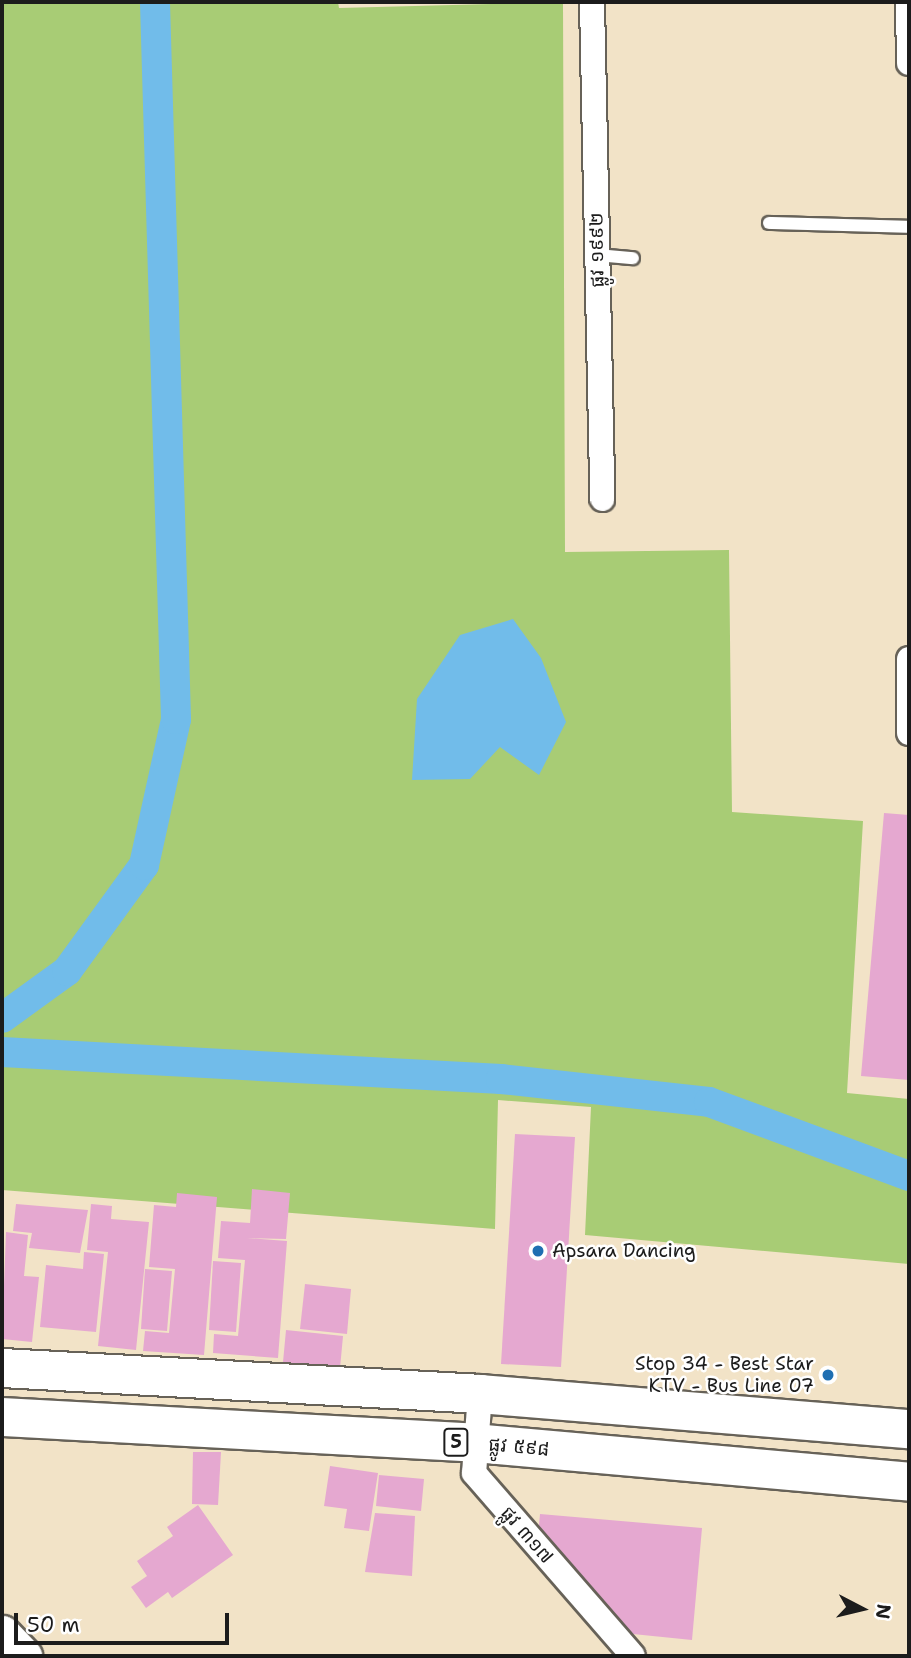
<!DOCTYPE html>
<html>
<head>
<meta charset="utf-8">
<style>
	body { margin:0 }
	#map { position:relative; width:911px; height:1658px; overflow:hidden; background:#f2e3c7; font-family:"Shantell Sans","Noto Sans Khmer",sans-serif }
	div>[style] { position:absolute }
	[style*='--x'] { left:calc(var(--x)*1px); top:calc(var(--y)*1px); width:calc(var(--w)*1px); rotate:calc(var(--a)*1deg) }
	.green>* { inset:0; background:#a8cc75 }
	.water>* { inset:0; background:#71bcea }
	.canal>* { height:30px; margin:-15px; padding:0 15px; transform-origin:15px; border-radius:15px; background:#71bcea }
	.building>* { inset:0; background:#e5a8d0 }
	.roads { filter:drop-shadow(2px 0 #676258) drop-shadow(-2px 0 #676258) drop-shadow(0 2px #676258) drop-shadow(0 -2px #676258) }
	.lane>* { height:12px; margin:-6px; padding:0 6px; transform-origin:6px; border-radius:6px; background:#fff }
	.street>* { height:24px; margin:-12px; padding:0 12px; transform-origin:12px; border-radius:12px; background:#fff }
	.secondary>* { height:35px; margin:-17.5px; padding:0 17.5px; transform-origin:17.5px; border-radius:17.5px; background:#fff }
	.primary>* { height:38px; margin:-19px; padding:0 19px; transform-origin:19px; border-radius:19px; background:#fff }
	.dots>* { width:19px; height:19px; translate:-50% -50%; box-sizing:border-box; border:4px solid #fff; border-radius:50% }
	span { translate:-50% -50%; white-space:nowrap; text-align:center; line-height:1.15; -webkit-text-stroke:5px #fff; paint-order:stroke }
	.shield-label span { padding:2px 5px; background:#fff; border:2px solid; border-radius:5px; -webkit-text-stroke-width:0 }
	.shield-label { font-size:18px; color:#1c1c1c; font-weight:700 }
	.street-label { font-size:19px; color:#1c1c1c }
	.poi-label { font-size:19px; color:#1c1c1c }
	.left { translate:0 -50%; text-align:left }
	.right { translate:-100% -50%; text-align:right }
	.frame { position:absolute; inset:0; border:4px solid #1c1c1c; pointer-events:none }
	.north { position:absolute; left:827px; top:1574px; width:70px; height:70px; -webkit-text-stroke:5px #fff; paint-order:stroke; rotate:97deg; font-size:19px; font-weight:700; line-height:28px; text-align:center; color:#1c1c1c }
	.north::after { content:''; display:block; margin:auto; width:24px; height:32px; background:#1c1c1c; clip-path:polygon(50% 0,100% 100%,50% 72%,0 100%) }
	.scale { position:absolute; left:14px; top:1613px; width:215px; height:32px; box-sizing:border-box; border:4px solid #1c1c1c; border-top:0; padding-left:9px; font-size:21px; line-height:24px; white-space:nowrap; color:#1c1c1c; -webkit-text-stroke:5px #fff; paint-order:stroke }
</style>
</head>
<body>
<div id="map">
	<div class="green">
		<i style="clip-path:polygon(2px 2px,338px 2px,339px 8px,563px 2px,565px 552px,729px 550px,732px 812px,863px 821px,847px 1093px,909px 1099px,909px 1264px,585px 1235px,591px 1107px,498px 1100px,495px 1229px,2px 1190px)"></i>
	</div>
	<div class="water">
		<i style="clip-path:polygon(513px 619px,541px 658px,566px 722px,539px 775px,500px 747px,470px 779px,412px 780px,417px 699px,460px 635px)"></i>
	</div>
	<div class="canal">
		<i style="--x:2;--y:1018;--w:80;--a:-35.9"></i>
		<i style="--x:67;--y:971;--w:131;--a:-54"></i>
		<i style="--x:144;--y:865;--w:149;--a:-77.6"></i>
		<i style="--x:176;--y:719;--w:717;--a:-91.68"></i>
		<i style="--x:2;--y:1052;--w:500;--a:3.1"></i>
		<i style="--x:501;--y:1079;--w:209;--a:6.3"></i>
		<i style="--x:709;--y:1102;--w:213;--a:20.3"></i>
	</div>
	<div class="building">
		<i style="clip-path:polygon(884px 813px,909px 815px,909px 1080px,861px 1076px)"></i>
		<i style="clip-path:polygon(515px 1134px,575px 1137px,561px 1367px,501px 1364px)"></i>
		<i style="clip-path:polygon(252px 1189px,290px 1193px,286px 1239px,247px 1238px,287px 1241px,278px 1358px,213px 1353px,214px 1334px,238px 1336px,245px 1260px,218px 1258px,221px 1221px,250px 1223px)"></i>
		<i style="clip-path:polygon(177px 1193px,217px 1197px,204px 1355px,143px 1351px,145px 1331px,169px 1333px,175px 1269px,149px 1267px,154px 1205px,176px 1207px)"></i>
		<i style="clip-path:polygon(16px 1204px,88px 1210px,80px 1253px,29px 1248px,32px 1233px,13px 1231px)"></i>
		<i style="clip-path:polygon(91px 1204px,112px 1206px,111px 1219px,149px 1222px,136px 1350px,98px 1346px,108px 1252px,87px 1250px)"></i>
		<i style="clip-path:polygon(6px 1232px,28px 1235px,24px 1276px,39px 1277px,32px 1342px,2px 1339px)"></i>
		<i style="clip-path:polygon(84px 1252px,104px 1254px,96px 1332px,40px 1327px,46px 1265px,83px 1269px)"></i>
		<i style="clip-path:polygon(213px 1261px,241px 1263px,236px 1332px,209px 1330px)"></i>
		<i style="clip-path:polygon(145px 1269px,172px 1271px,167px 1331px,141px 1329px)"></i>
		<i style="clip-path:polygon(305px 1284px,351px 1289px,347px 1334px,300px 1329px)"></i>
		<i style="clip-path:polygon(286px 1330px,343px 1336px,340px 1368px,283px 1362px)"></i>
		<i style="clip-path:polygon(193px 1452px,221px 1452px,218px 1505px,192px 1504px)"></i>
		<i style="clip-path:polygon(330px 1466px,378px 1473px,369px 1531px,344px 1528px,347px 1509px,324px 1506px)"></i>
		<i style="clip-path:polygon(379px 1475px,424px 1479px,421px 1511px,376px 1506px)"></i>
		<i style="clip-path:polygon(198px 1505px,233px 1555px,172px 1598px,168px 1592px,146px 1608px,131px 1587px,147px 1576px,137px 1561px,173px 1536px,167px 1527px)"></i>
		<i style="clip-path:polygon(375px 1513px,415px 1516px,412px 1576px,365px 1572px)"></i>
		<i style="clip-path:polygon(540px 1514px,702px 1528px,692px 1640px,623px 1633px,538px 1536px)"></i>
	</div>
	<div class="roads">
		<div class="lane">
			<i style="--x:769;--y:223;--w:140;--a:1.6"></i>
			<i style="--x:597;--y:255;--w:36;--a:5"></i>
		</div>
		<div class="street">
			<i style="--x:592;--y:2;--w:497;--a:88.8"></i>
			<i style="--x:908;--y:2;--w:61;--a:89.1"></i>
			<i style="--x:909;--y:733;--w:74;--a:-90"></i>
			<i style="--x:480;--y:1394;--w:79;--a:94.3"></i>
			<i style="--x:474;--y:1473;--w:242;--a:49"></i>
		</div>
		<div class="secondary">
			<i style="--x:2;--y:1633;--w:32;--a:46"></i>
		</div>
		<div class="primary">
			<i style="--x:2;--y:1368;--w:479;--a:3.1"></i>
			<i style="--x:480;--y:1394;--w:430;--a:4.7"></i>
			<i style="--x:2;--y:1417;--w:474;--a:3.1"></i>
			<i style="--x:475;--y:1443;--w:436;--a:5.1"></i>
		</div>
	</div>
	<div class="dots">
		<i style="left:538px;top:1251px;background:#1f6fb2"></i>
		<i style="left:828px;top:1375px;background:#1f6fb2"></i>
	</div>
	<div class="shield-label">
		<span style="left:456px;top:1442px">5</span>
	</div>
	<div class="street-label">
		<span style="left:597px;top:250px;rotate:-91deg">ផ្លូវ ១៩៩២</span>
		<span style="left:519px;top:1447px;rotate:5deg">ផ្លូវ ៥៩៨</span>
		<span style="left:527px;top:1535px;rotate:49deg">ផ្លូវ ៣១៧</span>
	</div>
	<div class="poi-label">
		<span class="left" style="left:552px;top:1251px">Apsara Dancing</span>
		<span class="right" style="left:814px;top:1375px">Stop 34 - Best Star<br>KTV - Bus Line 07</span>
	</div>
	<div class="frame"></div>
	<div class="north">N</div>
	<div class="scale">50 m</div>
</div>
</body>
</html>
